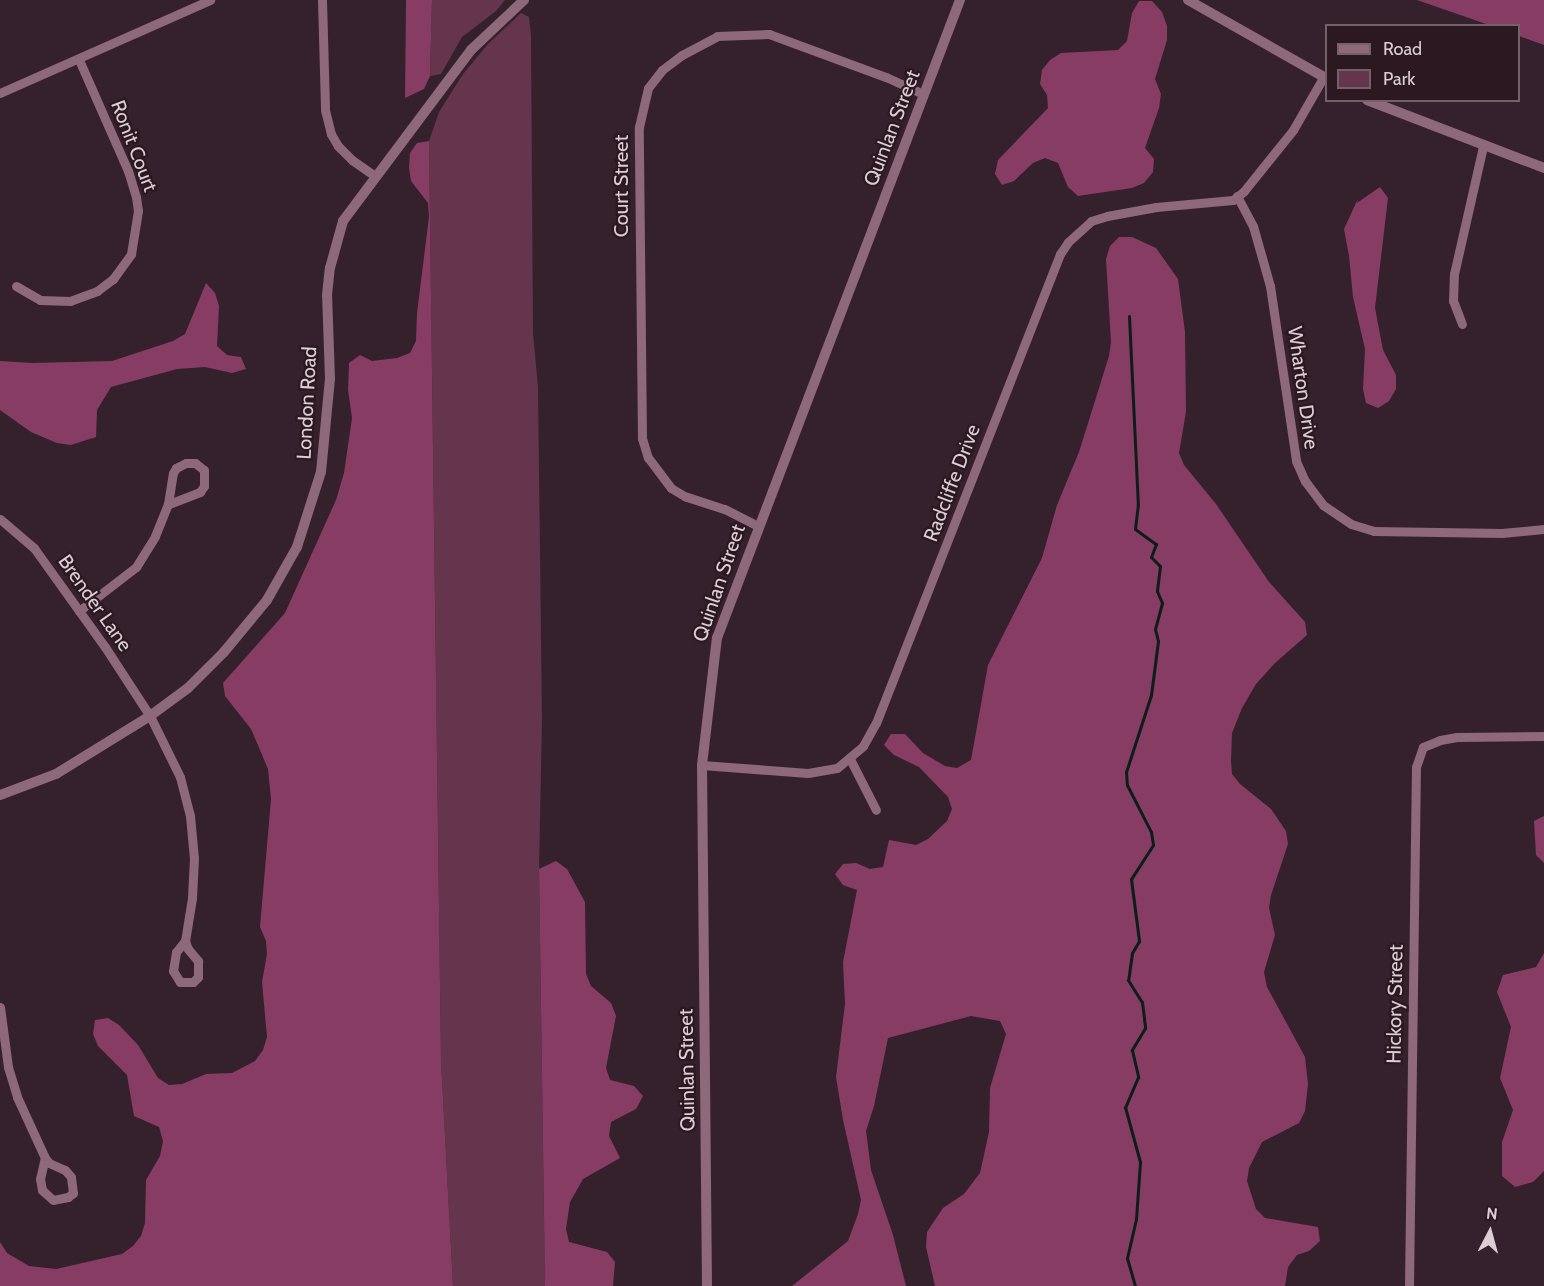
<!DOCTYPE html>
<html>
<head>
<meta charset="utf-8">
<style>
	body { margin:0 }
	#map { position:relative; width:1544px; height:1286px; overflow:hidden; background:#35212b; font-family:Cabin,sans-serif }
	div>[style] { position:absolute }
	[style*='--x'] { left:calc(var(--x)*1px); top:calc(var(--y)*1px); width:calc(var(--w)*1px); rotate:calc(var(--a)*1deg) }
	.green>* { inset:0; background:#64354d }
	.forest>* { inset:0; background:#873c64 }
	.stream>* { height:3px; margin:-1.5px; padding:0 1.5px; transform-origin:1.5px; border-radius:1.5px; background:#0d1d19 }
	.minor>* { height:9px; margin:-4.5px; padding:0 4.5px; transform-origin:4.5px; border-radius:4.5px; background:#8d697a }
	.tertiary>* { height:10px; margin:-5px; padding:0 5px; transform-origin:5px; border-radius:5px; background:#8d697a }
	span { translate:-50% -50%; white-space:nowrap; text-align:center; line-height:1.15; -webkit-text-stroke:4.5px #2b1821; paint-order:stroke }
	.street-label { font-size:20px; color:#dcced4 }
	.legend { position:absolute; left:1325px; top:24px; width:195px; height:78px; box-sizing:border-box; background:#2b1821; border:2px solid #726169; margin:0; padding:8px 10px; list-style:none; font-size:18px; color:#dcced4 }
	.legend li { display:flex; align-items:center; gap:12px; height:30px }
	.legend b { width:30px; border:2px solid #726169 }
	.north { position:absolute; left:1460px; top:1202px; width:60px; height:60px; -webkit-text-stroke:4px #2b1821; paint-order:stroke; rotate:6deg; font-size:16px; font-weight:700; line-height:24px; text-align:center; color:#dcced4 }
	.north::after { content:''; display:block; margin:auto; width:21px; height:27px; background:#dcced4; clip-path:polygon(50% 0,100% 100%,50% 72%,0 100%) }
</style>
</head>
<body>
<div id="map">
	<div class="green">
		<i style="clip-path:polygon(432px 0,505px 0,496px 11px,462px 37px,441px 74px,430px 76px)"></i>
		<i style="clip-path:polygon(521px 13px,529px 17px,531px 35px,533px 333px,538px 387px,542px 719px,539px 869px,545px 1286px,453px 1286px,441px 1061px,429px 141px,439px 112px,463px 74px,488px 44px)"></i>
	</div>
	<div class="forest">
		<i style="clip-path:polygon(406px 0,432px 0,430px 76px,424px 89px,405px 98px)"></i>
		<i style="clip-path:polygon(1417px 0,1544px 0,1544px 45px,1519px 36px,1518px 26px,1489px 25px)"></i>
		<i style="clip-path:polygon(1139px 1px,1152px 1px,1162px 12px,1167px 26px,1167px 40px,1155px 79px,1161px 94px,1159px 108px,1145px 148px,1154px 159px,1153px 172px,1144px 183px,1132px 188px,1078px 196px,1068px 187px,1058px 163px,1045px 158px,1033px 163px,1014px 181px,1002px 185px,995px 174px,998px 160px,1048px 108px,1047px 95px,1040px 84px,1042px 70px,1050px 60px,1061px 53px,1118px 50px,1127px 41px,1132px 13px)"></i>
		<i style="clip-path:polygon(429px 141px,441px 1061px,453px 1286px,0 1286px,0 1242px,7px 1253px,29px 1266px,56px 1269px,122px 1254px,133px 1246px,141px 1236px,145px 1223px,146px 1180px,160px 1156px,163px 1141px,159px 1127px,134px 1116px,127px 1075px,98px 1046px,93px 1034px,95px 1020px,108px 1018px,119px 1025px,138px 1045px,158px 1078px,169px 1085px,182px 1084px,206px 1074px,232px 1073px,255px 1061px,263px 1050px,267px 1037px,262px 982px,267px 954px,266px 941px,260px 927px,271px 799px,268px 769px,251px 729px,225px 696px,223px 683px,285px 613px,336px 500px,344px 473px,352px 418px,348px 390px,349px 363px,360px 355px,372px 361px,397px 358px,410px 353px,416px 341px,417px 313px,429px 217px,428px 203px,411px 181px,409px 168px,410px 153px,417px 143px)"></i>
		<i style="clip-path:polygon(1380px 187px,1388px 198px,1375px 308px,1383px 350px,1396px 375px,1396px 389px,1389px 401px,1378px 408px,1366px 403px,1363px 389px,1365px 349px,1353px 297px,1349px 256px,1344px 229px,1356px 203px,1358px 199px,1357px 203px)"></i>
		<i style="clip-path:polygon(1119px 237px,1132px 237px,1156px 248px,1178px 279px,1185px 332px,1186px 412px,1179px 453px,1184px 465px,1216px 504px,1269px 582px,1305px 622px,1307px 635px,1275px 663px,1256px 684px,1242px 708px,1232px 733px,1231px 761px,1232px 774px,1240px 784px,1271px 809px,1286px 831px,1288px 844px,1271px 895px,1269px 908px,1275px 935px,1264px 972px,1267px 987px,1305px 1057px,1308px 1084px,1305px 1111px,1299px 1123px,1262px 1142px,1249px 1168px,1247px 1181px,1256px 1209px,1265px 1218px,1318px 1227px,1320px 1241px,1309px 1251px,1297px 1255px,1288px 1267px,1285px 1286px,935px 1286px,926px 1247px,927px 1232px,943px 1208px,964px 1194px,980px 1173px,989px 1132px,990px 1088px,1006px 1034px,1000px 1021px,971px 1016px,888px 1038px,874px 1106px,866px 1131px,871px 1170px,893px 1235px,906px 1286px,792px 1286px,848px 1241px,858px 1214px,861px 1200px,843px 1120px,836px 1077px,845px 1004px,843px 962px,857px 890px,843px 885px,835px 874px,843px 864px,856px 863px,870px 869px,883px 867px,889px 840px,916px 845px,928px 839px,947px 821px,952px 809px,948px 797px,919px 767px,894px 755px,884px 745px,891px 734px,905px 734px,923px 753px,945px 766px,957px 768px,971px 760px,988px 665px,1042px 558px,1057px 505px,1079px 452px,1109px 356px,1111px 342px,1106px 259px,1110px 246px)"></i>
		<i style="clip-path:polygon(206px 283px,215px 293px,219px 306px,217px 346px,227px 355px,241px 357px,246px 369px,232px 373px,205px 367px,177px 369px,111px 387px,97px 410px,96px 437px,71px 445px,57px 443px,31px 432px,0 410px,0 361px,32px 363px,112px 361px,173px 341px,185px 334px)"></i>
		<i style="clip-path:polygon(1544px 816px,1544px 863px,1536px 855px,1534px 821px)"></i>
		<i style="clip-path:polygon(556px 861px,567px 869px,585px 902px,586px 974px,591px 986px,611px 1003px,616px 1016px,606px 1068px,610px 1080px,634px 1086px,643px 1096px,636px 1109px,611px 1122px,609px 1136px,620px 1158px,583px 1179px,570px 1202px,566px 1229px,569px 1242px,607px 1252px,615px 1262px,613px 1286px,545px 1286px,539px 869px)"></i>
		<i style="clip-path:polygon(1544px 953px,1544px 1171px,1533px 1182px,1515px 1187px,1502px 1176px,1502px 1142px,1513px 1110px,1500px 1078px,1511px 1027px,1497px 992px,1503px 975px,1536px 967px)"></i>
	</div>
	<div class="stream">
		<i style="--x:1129;--y:316;--w:188;--a:87.3"></i>
		<i style="--x:1138;--y:504;--w:25;--a:97"></i>
		<i style="--x:1135;--y:529;--w:26;--a:36"></i>
		<i style="--x:1156;--y:544;--w:14;--a:111"></i>
		<i style="--x:1151;--y:557;--w:13;--a:45"></i>
		<i style="--x:1160;--y:566;--w:25;--a:97"></i>
		<i style="--x:1157;--y:591;--w:13;--a:67"></i>
		<i style="--x:1162;--y:603;--w:27;--a:105"></i>
		<i style="--x:1155;--y:629;--w:12;--a:76"></i>
		<i style="--x:1158;--y:641;--w:54;--a:97.4"></i>
		<i style="--x:1151;--y:695;--w:81;--a:108"></i>
		<i style="--x:1126;--y:772;--w:13;--a:86"></i>
		<i style="--x:1127;--y:785;--w:53;--a:62.9"></i>
		<i style="--x:1151;--y:832;--w:13;--a:81"></i>
		<i style="--x:1153;--y:845;--w:40;--a:122.9"></i>
		<i style="--x:1131;--y:879;--w:63;--a:82.6"></i>
		<i style="--x:1139;--y:941;--w:14;--a:120"></i>
		<i style="--x:1132;--y:953;--w:27;--a:98"></i>
		<i style="--x:1128;--y:980;--w:26;--a:58"></i>
		<i style="--x:1142;--y:1002;--w:26;--a:83"></i>
		<i style="--x:1145;--y:1028;--w:26;--a:121"></i>
		<i style="--x:1132;--y:1050;--w:28;--a:77"></i>
		<i style="--x:1138;--y:1077;--w:33;--a:113"></i>
		<i style="--x:1125;--y:1107;--w:57;--a:74.7"></i>
		<i style="--x:1140;--y:1162;--w:57;--a:94"></i>
		<i style="--x:1136;--y:1219;--w:40;--a:103"></i>
		<i style="--x:1127;--y:1258;--w:29;--a:74"></i>
	</div>
	<div class="minor">
		<i style="--x:322;--y:0;--w:110;--a:88.4"></i>
		<i style="--x:325;--y:110;--w:25;--a:76"></i>
		<i style="--x:331;--y:134;--w:14;--a:60"></i>
		<i style="--x:338;--y:146;--w:20;--a:45"></i>
		<i style="--x:352;--y:160;--w:28;--a:35"></i>
		<i style="--x:0;--y:93;--w:230;--a:-23.9"></i>
		<i style="--x:1237;--y:196;--w:34;--a:62"></i>
		<i style="--x:1253;--y:226;--w:62;--a:74.2"></i>
		<i style="--x:1270;--y:286;--w:177;--a:81.5"></i>
		<i style="--x:1296;--y:461;--w:22;--a:66"></i>
		<i style="--x:1305;--y:481;--w:30;--a:53"></i>
		<i style="--x:1323;--y:505;--w:34;--a:34"></i>
		<i style="--x:1351;--y:524;--w:24;--a:17"></i>
		<i style="--x:1374;--y:531;--w:128;--a:0.9"></i>
		<i style="--x:1502;--y:533;--w:42;--a:-5.4"></i>
		<i style="--x:16;--y:286;--w:28;--a:30"></i>
		<i style="--x:40;--y:300;--w:30;--a:2"></i>
		<i style="--x:70;--y:301;--w:29;--a:-20"></i>
		<i style="--x:97;--y:291;--w:20;--a:-37"></i>
		<i style="--x:113;--y:279;--w:31;--a:-54"></i>
		<i style="--x:131;--y:254;--w:44;--a:-80.8"></i>
		<i style="--x:138;--y:211;--w:14;--a:-98"></i>
		<i style="--x:136;--y:197;--w:27;--a:-107"></i>
		<i style="--x:128;--y:171;--w:121;--a:-113.8"></i>
		<i style="--x:1462;--y:324;--w:25;--a:-111"></i>
		<i style="--x:1453;--y:301;--w:27;--a:-88"></i>
		<i style="--x:1454;--y:274;--w:131;--a:-77.2"></i>
		<i style="--x:186;--y:463;--w:9;--a:0"></i>
		<i style="--x:195;--y:463;--w:11;--a:38"></i>
		<i style="--x:204;--y:470;--w:16;--a:90"></i>
		<i style="--x:204;--y:486;--w:7;--a:124"></i>
		<i style="--x:200;--y:492;--w:34;--a:159"></i>
		<i style="--x:168;--y:504;--w:31;--a:-81"></i>
		<i style="--x:173;--y:473;--w:6;--a:-59"></i>
		<i style="--x:176;--y:468;--w:11;--a:-27"></i>
		<i style="--x:0;--y:519;--w:45;--a:40.5"></i>
		<i style="--x:34;--y:548;--w:122;--a:54.4"></i>
		<i style="--x:105;--y:647;--w:82;--a:56.9"></i>
		<i style="--x:150;--y:716;--w:68;--a:63.8"></i>
		<i style="--x:180;--y:777;--w:40;--a:75.6"></i>
		<i style="--x:190;--y:816;--w:42;--a:84.6"></i>
		<i style="--x:194;--y:858;--w:40;--a:92.9"></i>
		<i style="--x:192;--y:898;--w:44;--a:99.2"></i>
		<i style="--x:758;--y:526;--w:38;--a:-153"></i>
		<i style="--x:724;--y:509;--w:40;--a:-162"></i>
		<i style="--x:686;--y:497;--w:17;--a:-149"></i>
		<i style="--x:671;--y:488;--w:38;--a:-127"></i>
		<i style="--x:648;--y:458;--w:21;--a:-107"></i>
		<i style="--x:642;--y:438;--w:311;--a:-90.6"></i>
		<i style="--x:639;--y:127;--w:40;--a:-77"></i>
		<i style="--x:648;--y:88;--w:23;--a:-52"></i>
		<i style="--x:662;--y:70;--w:25;--a:-37"></i>
		<i style="--x:682;--y:55;--w:40;--a:-28"></i>
		<i style="--x:717;--y:36;--w:52;--a:-2.2"></i>
		<i style="--x:769;--y:34;--w:125;--a:20.2"></i>
		<i style="--x:886;--y:77;--w:41;--a:24.7"></i>
		<i style="--x:79;--y:611;--w:72;--a:-37.7"></i>
		<i style="--x:136;--y:567;--w:36;--a:-58"></i>
		<i style="--x:155;--y:536;--w:35;--a:-68"></i>
		<i style="--x:850;--y:759;--w:57;--a:63"></i>
		<i style="--x:702;--y:765;--w:106;--a:4.3"></i>
		<i style="--x:808;--y:773;--w:29;--a:-10"></i>
		<i style="--x:837;--y:768;--w:34;--a:-40"></i>
		<i style="--x:863;--y:746;--w:26;--a:-61"></i>
		<i style="--x:876;--y:723;--w:504;--a:-68.58"></i>
		<i style="--x:1060;--y:254;--w:14;--a:-56"></i>
		<i style="--x:1068;--y:242;--w:31;--a:-42"></i>
		<i style="--x:1091;--y:221;--w:17;--a:-17"></i>
		<i style="--x:1107;--y:216;--w:50;--a:-10.4"></i>
		<i style="--x:1156;--y:207;--w:77;--a:-5.2"></i>
		<i style="--x:1233;--y:200;--w:14;--a:-39"></i>
		<i style="--x:1244;--y:191;--w:78;--a:-51.2"></i>
		<i style="--x:1293;--y:130;--w:62;--a:-60.1"></i>
		<i style="--x:185;--y:941;--w:9;--a:69"></i>
		<i style="--x:188;--y:949;--w:16;--a:50"></i>
		<i style="--x:198;--y:961;--w:16;--a:90"></i>
		<i style="--x:198;--y:977;--w:7;--a:135"></i>
		<i style="--x:193;--y:982;--w:13;--a:180"></i>
		<i style="--x:180;--y:982;--w:13;--a:-122"></i>
		<i style="--x:173;--y:971;--w:19;--a:-81"></i>
		<i style="--x:176;--y:952;--w:14;--a:-51"></i>
		<i style="--x:0;--y:1007;--w:61;--a:82.4"></i>
		<i style="--x:8;--y:1067;--w:31;--a:73"></i>
		<i style="--x:17;--y:1097;--w:67;--a:65.3"></i>
		<i style="--x:45;--y:1158;--w:6;--a:51"></i>
		<i style="--x:49;--y:1163;--w:17;--a:24"></i>
		<i style="--x:65;--y:1170;--w:9;--a:49"></i>
		<i style="--x:71;--y:1177;--w:16;--a:83"></i>
		<i style="--x:73;--y:1193;--w:6;--a:141"></i>
		<i style="--x:68;--y:1197;--w:15;--a:169"></i>
		<i style="--x:53;--y:1200;--w:15;--a:-138"></i>
		<i style="--x:42;--y:1190;--w:11;--a:-100"></i>
		<i style="--x:40;--y:1179;--w:22;--a:-77"></i>
		<i style="--x:1409;--y:1286;--w:519;--a:-89.23"></i>
		<i style="--x:1416;--y:767;--w:21;--a:-71"></i>
		<i style="--x:1423;--y:747;--w:18;--a:-22"></i>
		<i style="--x:1440;--y:740;--w:17;--a:-10"></i>
		<i style="--x:1457;--y:737;--w:87;--a:-0.7"></i>
	</div>
	<div class="tertiary">
		<i style="--x:1188;--y:0;--w:159;--a:29.5"></i>
		<i style="--x:1367;--y:100;--w:190;--a:21"></i>
		<i style="--x:0;--y:795;--w:60;--a:-20.6"></i>
		<i style="--x:56;--y:774;--w:110;--a:-31.7"></i>
		<i style="--x:150;--y:716;--w:47;--a:-36.4"></i>
		<i style="--x:188;--y:688;--w:51;--a:-45"></i>
		<i style="--x:224;--y:652;--w:67;--a:-50.4"></i>
		<i style="--x:267;--y:600;--w:61;--a:-60.5"></i>
		<i style="--x:297;--y:547;--w:79;--a:-72.3"></i>
		<i style="--x:321;--y:472;--w:93;--a:-84.5"></i>
		<i style="--x:330;--y:379;--w:84;--a:-92"></i>
		<i style="--x:327;--y:295;--w:27;--a:-84"></i>
		<i style="--x:330;--y:268;--w:49;--a:-74.5"></i>
		<i style="--x:343;--y:221;--w:214;--a:-53.2"></i>
		<i style="--x:471;--y:50;--w:73;--a:-43.3"></i>
		<i style="--x:707;--y:1286;--w:521;--a:-90.55"></i>
		<i style="--x:702;--y:765;--w:128;--a:-83.3"></i>
		<i style="--x:717;--y:638;--w:683;--a:-69.15"></i>
	</div>
	<div class="street-label">
		<span style="left:892px;top:128px;rotate:-69deg">Quinlan Street</span>
		<span style="left:134px;top:146px;rotate:69deg">Ronit Court</span>
		<span style="left:621px;top:186px;rotate:-90deg">Court Street</span>
		<span style="left:1303px;top:388px;rotate:82deg">Wharton Drive</span>
		<span style="left:307px;top:403px;rotate:-87deg">London Road</span>
		<span style="left:952px;top:483px;rotate:-69deg">Radcliffe Drive</span>
		<span style="left:719px;top:583px;rotate:-71deg">Quinlan Street</span>
		<span style="left:95px;top:603px;rotate:55deg">Brender Lane</span>
		<span style="left:1395px;top:1004px;rotate:-89deg">Hickory Street</span>
		<span style="left:687px;top:1070px;rotate:-91deg">Quinlan Street</span>
	</div>
	<ul class="legend">
	<li><b style="height:8px;background:#8d697a"></b>Road</li>
	<li><b style="height:16px;background:#64354d"></b>Park</li>
	</ul>
	<div class="north">N</div>
</div>
</body>
</html>
